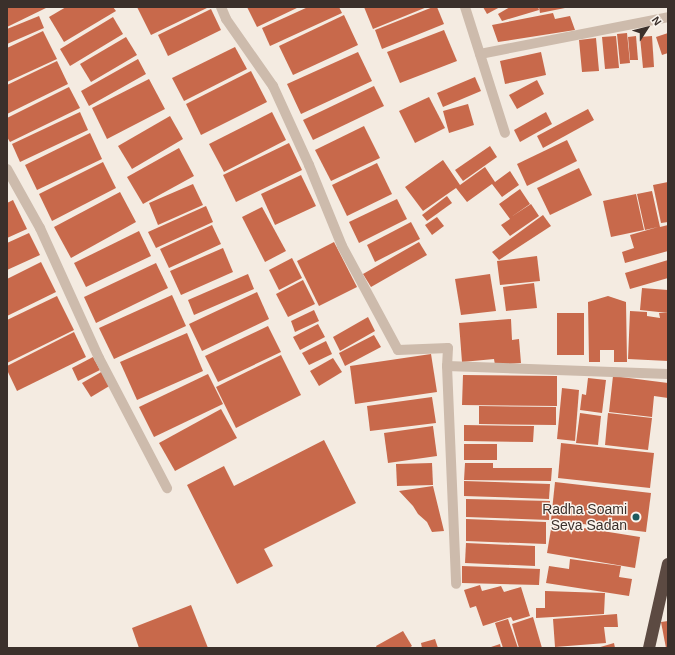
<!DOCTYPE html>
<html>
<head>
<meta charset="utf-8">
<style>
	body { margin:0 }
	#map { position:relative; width:675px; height:655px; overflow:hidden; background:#f4ebe1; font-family:Arial,sans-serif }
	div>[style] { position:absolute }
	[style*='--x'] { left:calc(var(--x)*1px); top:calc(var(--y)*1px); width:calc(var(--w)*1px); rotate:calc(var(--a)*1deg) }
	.building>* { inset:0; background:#c8694b }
	.minor>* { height:10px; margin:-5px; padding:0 5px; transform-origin:5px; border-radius:5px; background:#cdbbac }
	.highway>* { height:12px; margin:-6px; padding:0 6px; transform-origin:6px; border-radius:6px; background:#5c4a42 }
	.dots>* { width:11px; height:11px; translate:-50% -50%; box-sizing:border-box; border:2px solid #fbf5ee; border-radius:50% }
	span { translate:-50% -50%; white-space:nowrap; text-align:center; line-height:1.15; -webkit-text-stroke:3px #fbf5ee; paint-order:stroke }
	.poi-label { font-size:14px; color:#3b302b }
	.right { translate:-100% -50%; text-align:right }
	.frame { position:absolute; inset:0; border:8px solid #3b302b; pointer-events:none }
	.north { position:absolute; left:627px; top:8px; width:40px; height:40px; -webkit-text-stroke:3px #fbf5ee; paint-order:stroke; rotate:54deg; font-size:11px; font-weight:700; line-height:16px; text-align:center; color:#3b302b }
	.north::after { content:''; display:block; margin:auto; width:14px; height:18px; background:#3b302b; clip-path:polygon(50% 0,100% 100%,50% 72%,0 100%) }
</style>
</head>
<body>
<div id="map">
	<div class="building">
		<i style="clip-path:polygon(8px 7px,48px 7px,7px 27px)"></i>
		<i style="clip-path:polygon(66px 7px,113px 7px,116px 11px,64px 42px,49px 17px)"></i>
		<i style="clip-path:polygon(137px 7px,209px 7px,151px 35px)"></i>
		<i style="clip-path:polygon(247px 7px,299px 7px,257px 27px)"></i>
		<i style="clip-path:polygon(308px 7px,339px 7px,342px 13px,270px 46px,262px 28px)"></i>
		<i style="clip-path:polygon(364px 7px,427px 7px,373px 29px)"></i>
		<i style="clip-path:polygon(433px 7px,437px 7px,444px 24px,382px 49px,375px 30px)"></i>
		<i style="clip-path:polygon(483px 7px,500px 7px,487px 14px)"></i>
		<i style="clip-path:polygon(510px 7px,538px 7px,539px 10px,502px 21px,498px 14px)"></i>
		<i style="clip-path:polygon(539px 7px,565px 7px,565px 8px,540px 13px)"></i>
		<i style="clip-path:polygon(211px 9px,221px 30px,168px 56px,158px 35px)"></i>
		<i style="clip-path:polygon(553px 13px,555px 19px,570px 16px,575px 30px,498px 42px,492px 25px)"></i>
		<i style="clip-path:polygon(344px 15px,358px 45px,293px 75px,279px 46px)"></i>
		<i style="clip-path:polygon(39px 16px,44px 28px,7px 44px,7px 29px)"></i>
		<i style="clip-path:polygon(113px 17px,123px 34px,70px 66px,60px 49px)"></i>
		<i style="clip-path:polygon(444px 30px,457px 61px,400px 83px,387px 52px)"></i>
		<i style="clip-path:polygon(43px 31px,57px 59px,7px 82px,7px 48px)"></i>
		<i style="clip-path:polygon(627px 33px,630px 63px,620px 64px,617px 34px)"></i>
		<i style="clip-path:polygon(668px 33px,668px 53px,662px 55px,656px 37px)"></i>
		<i style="clip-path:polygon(616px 36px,619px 68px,605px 69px,602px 37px)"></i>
		<i style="clip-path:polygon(636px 36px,638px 60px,630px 60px,628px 37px)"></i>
		<i style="clip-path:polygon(652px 36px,654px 67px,643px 68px,640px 37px)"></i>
		<i style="clip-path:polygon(126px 37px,137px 55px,91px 82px,80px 64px)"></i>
		<i style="clip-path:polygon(596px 38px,599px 71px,582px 72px,579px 40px)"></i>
		<i style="clip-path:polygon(235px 47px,247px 69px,184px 101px,172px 78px)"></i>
		<i style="clip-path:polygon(358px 52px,372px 81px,301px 114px,287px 84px)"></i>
		<i style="clip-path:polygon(541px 52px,546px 75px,505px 84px,500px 61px)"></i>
		<i style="clip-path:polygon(138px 59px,146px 74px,89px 106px,81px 91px)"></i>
		<i style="clip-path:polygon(57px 61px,68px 84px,7px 114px,7px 85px)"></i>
		<i style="clip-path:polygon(251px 71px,267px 102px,201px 135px,186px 104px)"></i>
		<i style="clip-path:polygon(475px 77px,481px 91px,443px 107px,437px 93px)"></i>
		<i style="clip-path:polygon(149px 79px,165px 109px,107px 139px,92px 108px)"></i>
		<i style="clip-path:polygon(537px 80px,544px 94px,517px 109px,509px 95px)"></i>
		<i style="clip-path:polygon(374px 86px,384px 106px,313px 140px,303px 120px)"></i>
		<i style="clip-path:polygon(69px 87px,80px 108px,10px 142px,7px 137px,7px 118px)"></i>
		<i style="clip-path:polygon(429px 97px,445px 128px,415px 143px,399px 111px)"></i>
		<i style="clip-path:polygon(468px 104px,474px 125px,449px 133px,443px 111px)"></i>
		<i style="clip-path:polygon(588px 109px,594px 120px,543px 148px,537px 136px)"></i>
		<i style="clip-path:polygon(80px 112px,88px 130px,20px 162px,12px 144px)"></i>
		<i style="clip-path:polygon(272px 112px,286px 140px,224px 172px,209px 144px)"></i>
		<i style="clip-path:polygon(546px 112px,552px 124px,520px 142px,514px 130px)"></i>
		<i style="clip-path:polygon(170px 116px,183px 139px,132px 169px,118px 146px)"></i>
		<i style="clip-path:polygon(364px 126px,380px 158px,331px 181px,315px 150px)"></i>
		<i style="clip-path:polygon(90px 133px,102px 159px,37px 190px,25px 165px)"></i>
		<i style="clip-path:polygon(567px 140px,577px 161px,527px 186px,517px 164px)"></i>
		<i style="clip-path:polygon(289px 143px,302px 170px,236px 202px,223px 175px)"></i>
		<i style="clip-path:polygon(490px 146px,497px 157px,463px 181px,455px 170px)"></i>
		<i style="clip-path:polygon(179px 148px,194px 176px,143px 204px,127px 177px)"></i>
		<i style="clip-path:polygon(443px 160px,460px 185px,485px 167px,495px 182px,510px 171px,519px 185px,502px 197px,492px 184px,467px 202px,456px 188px,423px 211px,405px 187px)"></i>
		<i style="clip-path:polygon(103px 162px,116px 188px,52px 221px,39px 194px)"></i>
		<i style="clip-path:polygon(377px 163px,392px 194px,347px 216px,332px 185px)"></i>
		<i style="clip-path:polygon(579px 168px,592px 195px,550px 215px,537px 188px)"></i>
		<i style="clip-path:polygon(301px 175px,316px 206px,275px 225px,261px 194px)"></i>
		<i style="clip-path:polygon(668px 182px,668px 222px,661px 223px,653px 185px)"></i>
		<i style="clip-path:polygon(193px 184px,203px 205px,158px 225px,149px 203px)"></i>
		<i style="clip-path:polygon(520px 189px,530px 204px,511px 217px,531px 204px,539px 216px,510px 236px,501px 225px,510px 219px,499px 204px)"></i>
		<i style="clip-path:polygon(652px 191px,660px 227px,668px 225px,668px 251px,625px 263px,622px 252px,634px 248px,630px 235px,658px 227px,645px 230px,637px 194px)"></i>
		<i style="clip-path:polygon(120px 192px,136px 222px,71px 258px,54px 227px)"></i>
		<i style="clip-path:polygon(636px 194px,644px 230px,611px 237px,603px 201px)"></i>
		<i style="clip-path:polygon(447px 196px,452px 203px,427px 221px,422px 215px)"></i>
		<i style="clip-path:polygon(397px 199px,407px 219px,359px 243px,349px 222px)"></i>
		<i style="clip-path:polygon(13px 200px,27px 229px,7px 238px,7px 203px)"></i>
		<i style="clip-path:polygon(206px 206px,213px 222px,156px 248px,148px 232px)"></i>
		<i style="clip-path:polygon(262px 207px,286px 251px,265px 262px,242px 217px)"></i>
		<i style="clip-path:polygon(543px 215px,551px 226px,499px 260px,492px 252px)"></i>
		<i style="clip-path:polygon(437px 217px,444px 226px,432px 235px,425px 225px)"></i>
		<i style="clip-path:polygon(411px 222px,420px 239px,375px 262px,367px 245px)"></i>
		<i style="clip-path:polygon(212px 225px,221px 244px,169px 268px,160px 249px)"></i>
		<i style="clip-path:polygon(139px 231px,151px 256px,86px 287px,74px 263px)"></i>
		<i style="clip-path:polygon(29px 233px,40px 255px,7px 270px,7px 243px)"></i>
		<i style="clip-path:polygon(334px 242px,357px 287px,319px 306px,297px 261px)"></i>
		<i style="clip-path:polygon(419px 242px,427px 255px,371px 287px,363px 274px)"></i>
		<i style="clip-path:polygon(223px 248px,233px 272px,181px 295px,170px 271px)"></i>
		<i style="clip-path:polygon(537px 256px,540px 281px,500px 285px,497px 261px)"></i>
		<i style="clip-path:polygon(292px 258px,302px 278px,279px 290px,269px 270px)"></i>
		<i style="clip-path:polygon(668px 260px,668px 278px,630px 289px,625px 273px)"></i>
		<i style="clip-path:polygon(41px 262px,56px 292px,7px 316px,7px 279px)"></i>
		<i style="clip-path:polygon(156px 263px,168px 288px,96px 323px,84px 297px)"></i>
		<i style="clip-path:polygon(248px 274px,254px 289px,194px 315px,188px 300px)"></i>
		<i style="clip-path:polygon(490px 274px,496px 311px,461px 315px,455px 279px)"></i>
		<i style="clip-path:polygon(303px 280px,315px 304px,288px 317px,276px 294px)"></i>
		<i style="clip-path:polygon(534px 283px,537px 308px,506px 311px,503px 287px)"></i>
		<i style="clip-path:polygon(642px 288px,668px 290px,668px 313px,640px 310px)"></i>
		<i style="clip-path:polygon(257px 292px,269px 319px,202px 351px,189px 324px)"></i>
		<i style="clip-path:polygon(172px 295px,186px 326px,114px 359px,99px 328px)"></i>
		<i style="clip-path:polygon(57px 296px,74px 330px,7px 363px,7px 320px)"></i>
		<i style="clip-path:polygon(608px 296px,626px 302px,627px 362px,614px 362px,614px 350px,600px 350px,600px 362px,589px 362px,588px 302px)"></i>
		<i style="clip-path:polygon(314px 310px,319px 321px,295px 332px,291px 321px)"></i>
		<i style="clip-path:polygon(630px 311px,647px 312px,647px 316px,660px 318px,659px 313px,668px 313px,668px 361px,628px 359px)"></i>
		<i style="clip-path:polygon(557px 313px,584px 313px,584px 355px,557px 355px)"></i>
		<i style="clip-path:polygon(368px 317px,375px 331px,340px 351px,333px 337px)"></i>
		<i style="clip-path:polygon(511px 319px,512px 340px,519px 339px,521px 363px,495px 365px,494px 359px,462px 362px,459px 323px)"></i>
		<i style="clip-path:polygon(318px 324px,325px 337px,300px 350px,293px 337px)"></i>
		<i style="clip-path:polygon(268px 326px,281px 352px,218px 382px,205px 356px)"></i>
		<i style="clip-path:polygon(74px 332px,86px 357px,17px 391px,7px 370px,7px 366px)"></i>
		<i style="clip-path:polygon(187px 333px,203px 371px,137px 400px,120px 362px)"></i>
		<i style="clip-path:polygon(374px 335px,381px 347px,345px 366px,339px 353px)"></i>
		<i style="clip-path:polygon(326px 341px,332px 354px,309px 365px,302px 353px)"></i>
		<i style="clip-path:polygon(431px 354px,437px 392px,355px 404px,350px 366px)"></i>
		<i style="clip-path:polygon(281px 355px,301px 395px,236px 428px,216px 387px)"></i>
		<i style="clip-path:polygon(93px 357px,100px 370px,78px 381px,72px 368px)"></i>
		<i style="clip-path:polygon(333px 358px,342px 372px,319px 386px,310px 371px)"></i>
		<i style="clip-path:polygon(103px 371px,111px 385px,91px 397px,82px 383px)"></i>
		<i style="clip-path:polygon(208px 374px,223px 404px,154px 437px,139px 407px)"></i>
		<i style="clip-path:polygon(463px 375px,557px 376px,557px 406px,462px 405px)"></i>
		<i style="clip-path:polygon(613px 376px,668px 383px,668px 398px,654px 396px,652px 417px,609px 412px)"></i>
		<i style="clip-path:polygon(588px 378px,606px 380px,602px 413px,580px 410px,582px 394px,586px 395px)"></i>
		<i style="clip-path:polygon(562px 388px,579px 390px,575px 441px,557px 439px)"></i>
		<i style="clip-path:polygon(432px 397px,436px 423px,370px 431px,367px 406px)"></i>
		<i style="clip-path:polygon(479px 406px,556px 407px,556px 425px,479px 424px)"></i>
		<i style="clip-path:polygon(221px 409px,237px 438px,175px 471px,159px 443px)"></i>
		<i style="clip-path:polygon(580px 413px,601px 416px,598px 445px,576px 443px)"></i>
		<i style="clip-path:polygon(608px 413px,652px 418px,648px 450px,605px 445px)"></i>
		<i style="clip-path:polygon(464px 425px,534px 426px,533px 442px,464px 441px)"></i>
		<i style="clip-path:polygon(433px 426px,437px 456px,388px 463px,384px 433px)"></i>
		<i style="clip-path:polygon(324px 440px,356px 503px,264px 549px,273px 566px,237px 584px,187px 485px,224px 466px,234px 486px)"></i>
		<i style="clip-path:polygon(561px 443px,654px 453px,650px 488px,558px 478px)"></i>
		<i style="clip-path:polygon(464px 444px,497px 444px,497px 460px,464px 460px)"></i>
		<i style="clip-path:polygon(432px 463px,433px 485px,397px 486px,396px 464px)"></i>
		<i style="clip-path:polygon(465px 463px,493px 463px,493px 468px,552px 468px,551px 481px,464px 480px)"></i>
		<i style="clip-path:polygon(464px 481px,550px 484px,549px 499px,464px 496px)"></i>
		<i style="clip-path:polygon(555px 482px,651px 493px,646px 532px,551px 520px)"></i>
		<i style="clip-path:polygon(433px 486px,444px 531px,432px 532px,427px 522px,418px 514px,413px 506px,399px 491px)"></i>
		<i style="clip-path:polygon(466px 499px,550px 501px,549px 520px,466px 517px)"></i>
		<i style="clip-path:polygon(466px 519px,546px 522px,546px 544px,466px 541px)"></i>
		<i style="clip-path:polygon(552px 523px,640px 537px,635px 568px,547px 553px)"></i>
		<i style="clip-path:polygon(466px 543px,535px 546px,535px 566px,465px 563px)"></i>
		<i style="clip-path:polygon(570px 559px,621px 566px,619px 577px,632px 579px,629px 596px,546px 583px,549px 566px,569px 569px)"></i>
		<i style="clip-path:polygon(462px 566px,540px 569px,539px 585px,462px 583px)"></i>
		<i style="clip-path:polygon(480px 585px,482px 591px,501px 586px,504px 592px,521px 587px,530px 616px,513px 621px,511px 617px,483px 626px,476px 606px,470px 608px,464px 590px)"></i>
		<i style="clip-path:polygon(545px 591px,605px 593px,604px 614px,536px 618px,536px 608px,545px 608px)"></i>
		<i style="clip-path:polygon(191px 605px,208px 648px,139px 648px,132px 628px)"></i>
		<i style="clip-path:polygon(617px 614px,618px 627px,604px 627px,606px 643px,555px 647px,553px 619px)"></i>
		<i style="clip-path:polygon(533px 617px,542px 648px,519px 648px,512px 624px)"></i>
		<i style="clip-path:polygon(508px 619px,518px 648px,503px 648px,495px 623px)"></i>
		<i style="clip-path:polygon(668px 621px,668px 648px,666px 648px,661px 622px)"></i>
		<i style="clip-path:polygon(403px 631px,412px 646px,409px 648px,377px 648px,376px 646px)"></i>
		<i style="clip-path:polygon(435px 639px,438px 648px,422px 648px,421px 643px)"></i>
		<i style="clip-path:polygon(614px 643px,615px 648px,597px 648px)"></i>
		<i style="clip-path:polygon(500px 644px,501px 648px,488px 648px)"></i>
	</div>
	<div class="minor">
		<i style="--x:221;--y:7;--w:13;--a:67"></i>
		<i style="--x:226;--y:19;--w:82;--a:55"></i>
		<i style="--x:273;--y:86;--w:87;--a:65.5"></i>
		<i style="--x:309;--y:165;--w:87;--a:67.8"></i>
		<i style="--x:342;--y:246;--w:118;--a:61.7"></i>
		<i style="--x:398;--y:350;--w:50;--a:-2.3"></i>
		<i style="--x:448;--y:348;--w:18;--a:93"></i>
		<i style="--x:447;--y:366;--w:218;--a:87.6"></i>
		<i style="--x:465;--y:7;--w:132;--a:72.4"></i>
		<i style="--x:480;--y:54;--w:192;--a:-11.1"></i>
		<i style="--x:7;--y:169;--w:68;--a:60.8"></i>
		<i style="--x:40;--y:228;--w:143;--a:65.6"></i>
		<i style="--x:99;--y:358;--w:147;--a:62.4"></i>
		<i style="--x:447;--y:366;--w:221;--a:2.1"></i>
	</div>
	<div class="highway">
		<i style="--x:649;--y:648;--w:86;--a:-77.3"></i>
	</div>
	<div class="dots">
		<i style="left:636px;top:517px;background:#1f5a5e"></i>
	</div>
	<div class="poi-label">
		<span class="right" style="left:627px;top:517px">Radha Soami<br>Seva Sadan</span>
	</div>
	<div class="frame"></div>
	<div class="north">N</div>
</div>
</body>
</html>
